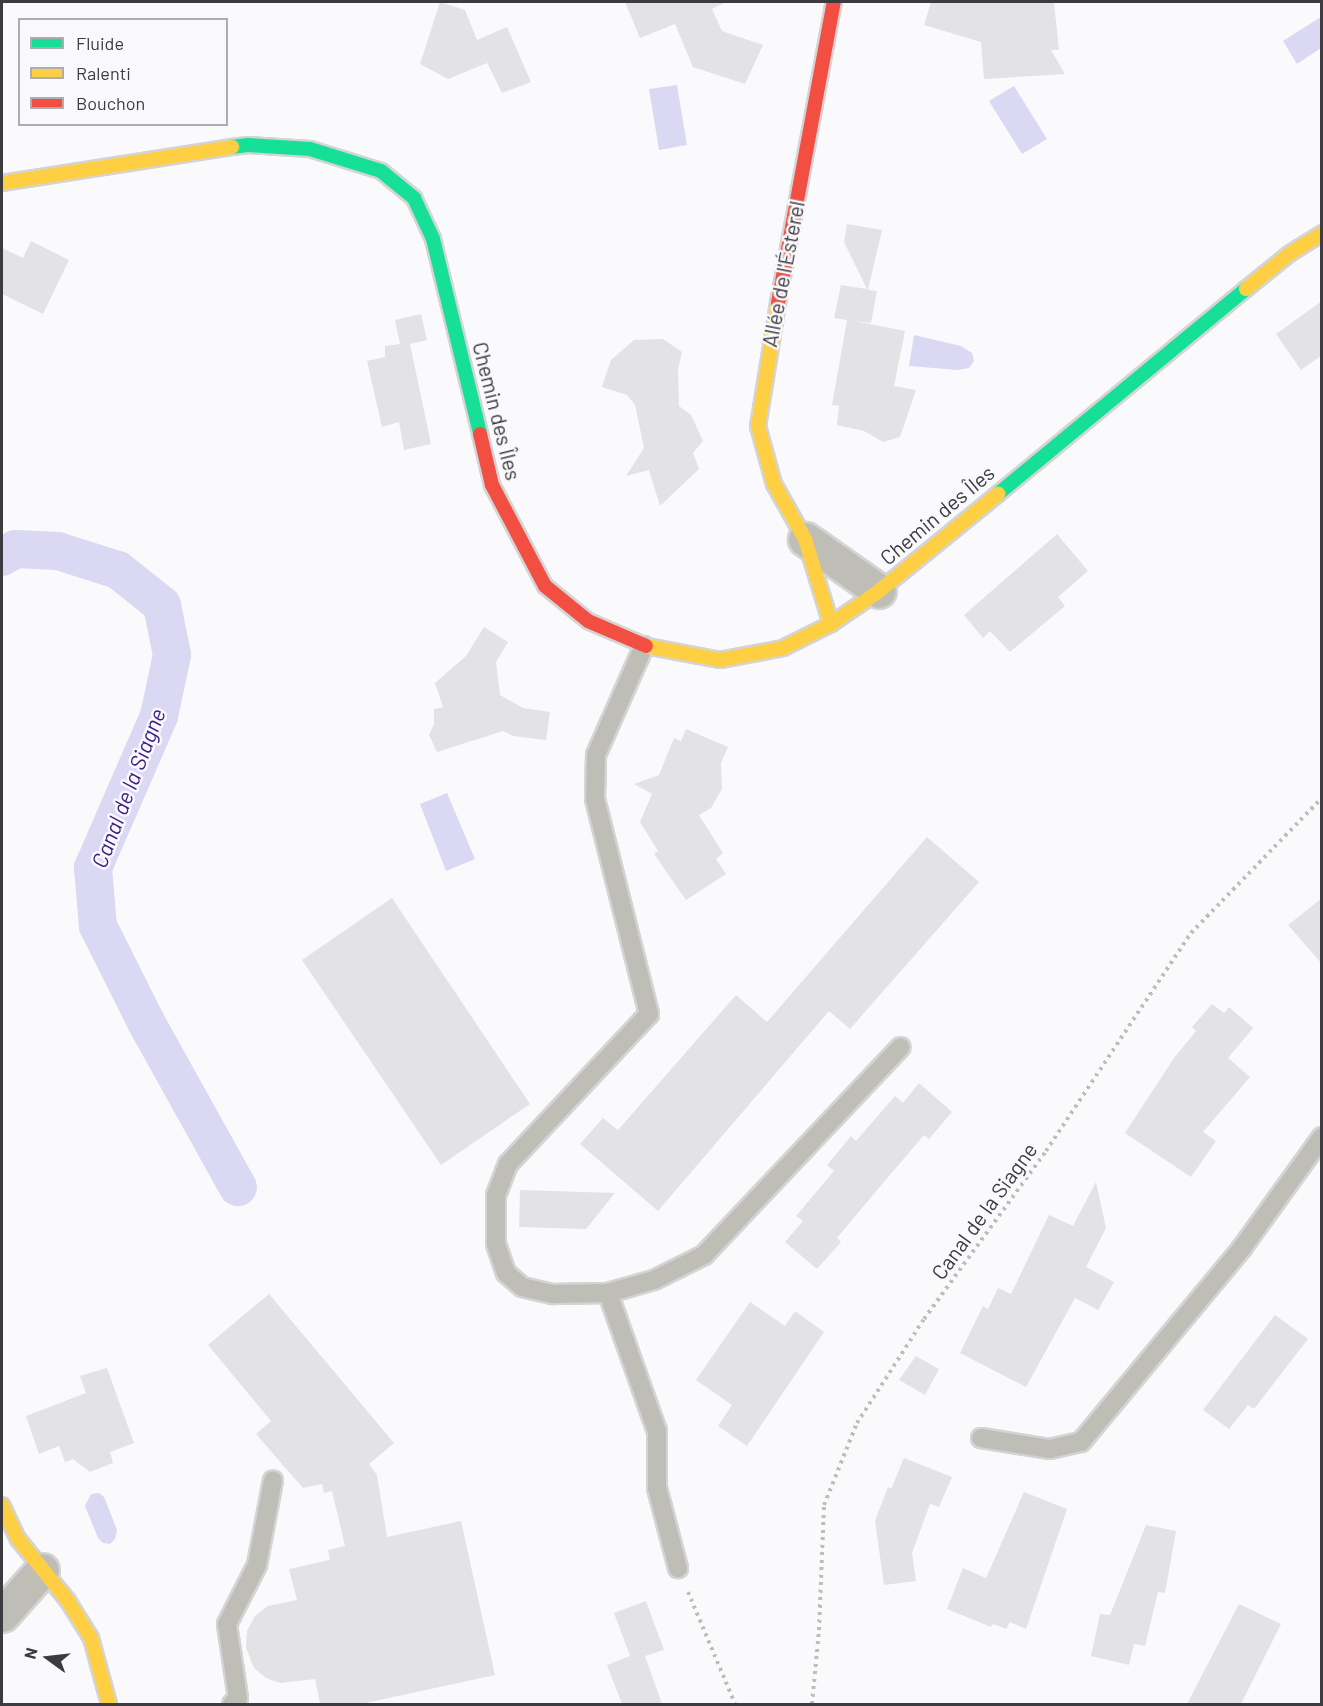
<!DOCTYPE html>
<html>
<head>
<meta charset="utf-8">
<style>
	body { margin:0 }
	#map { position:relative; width:1323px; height:1706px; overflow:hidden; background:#fafafc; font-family:Barlow,sans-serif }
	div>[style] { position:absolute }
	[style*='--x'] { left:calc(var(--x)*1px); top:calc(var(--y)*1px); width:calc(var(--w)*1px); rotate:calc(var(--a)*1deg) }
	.water>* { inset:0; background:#dad8f3 }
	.canal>* { height:38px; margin:-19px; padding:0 19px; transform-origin:19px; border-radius:19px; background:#dad8f3 }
	.building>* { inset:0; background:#e3e3e6 }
	.path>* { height:4px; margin-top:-2px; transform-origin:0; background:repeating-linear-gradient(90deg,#bebeb8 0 3px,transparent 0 7.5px) }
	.roads { filter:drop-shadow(2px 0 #d4d4d6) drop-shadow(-2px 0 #d4d4d6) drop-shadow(0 2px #d4d4d6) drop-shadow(0 -2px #d4d4d6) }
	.lane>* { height:18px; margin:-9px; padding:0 9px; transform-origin:9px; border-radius:9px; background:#bebeb6 }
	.street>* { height:33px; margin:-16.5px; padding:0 16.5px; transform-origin:16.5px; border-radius:16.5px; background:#bebeb6 }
	.fast>* { height:14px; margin:-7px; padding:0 7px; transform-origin:7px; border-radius:7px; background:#16e098 }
	.slow>* { height:14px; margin:-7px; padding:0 7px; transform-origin:7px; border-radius:7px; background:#ffcf43 }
	.jam>* { height:14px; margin:-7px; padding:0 7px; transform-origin:7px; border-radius:7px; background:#f24e42 }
	span { translate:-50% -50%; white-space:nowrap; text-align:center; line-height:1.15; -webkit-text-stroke:5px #f9f9fd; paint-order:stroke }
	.street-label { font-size:21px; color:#3b3b40 }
	.water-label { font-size:22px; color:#3d1d85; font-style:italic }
	.frame { position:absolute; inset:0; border:3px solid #3b3b40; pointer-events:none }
	.legend { position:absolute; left:18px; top:18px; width:210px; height:108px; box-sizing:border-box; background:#f9f9fd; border:2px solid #adadb1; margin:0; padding:8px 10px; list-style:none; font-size:18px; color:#3b3b40 }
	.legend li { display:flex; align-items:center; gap:12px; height:30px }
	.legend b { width:30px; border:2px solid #adadb1 }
	.north { position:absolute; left:18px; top:1628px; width:60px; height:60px; -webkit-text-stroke:4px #f9f9fd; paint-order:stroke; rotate:285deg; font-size:16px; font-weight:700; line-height:24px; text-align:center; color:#3b3b40 }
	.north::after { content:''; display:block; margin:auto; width:21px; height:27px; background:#3b3b40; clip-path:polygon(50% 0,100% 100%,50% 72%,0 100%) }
</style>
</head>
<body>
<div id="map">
	<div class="water">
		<i style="clip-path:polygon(1321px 17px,1321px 48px,1297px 64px,1283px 41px)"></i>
		<i style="clip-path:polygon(677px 85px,687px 145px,659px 150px,649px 89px)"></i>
		<i style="clip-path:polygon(1014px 86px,1047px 139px,1022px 154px,989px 101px)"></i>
		<i style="clip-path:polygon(914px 335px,961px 346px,972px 353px,974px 361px,969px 368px,958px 370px,909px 366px)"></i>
		<i style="clip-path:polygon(447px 793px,475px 859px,446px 871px,420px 804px)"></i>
		<i style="clip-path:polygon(99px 1493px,104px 1497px,117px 1530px,115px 1539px,110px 1544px,103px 1543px,98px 1538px,85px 1506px,91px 1494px)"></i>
	</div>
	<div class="canal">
		<i style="--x:2;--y:557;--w:16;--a:-30"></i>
		<i style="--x:16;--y:549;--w:42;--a:2.7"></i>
		<i style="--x:58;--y:551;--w:63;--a:17.6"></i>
		<i style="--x:118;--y:570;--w:56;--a:38.5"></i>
		<i style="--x:162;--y:605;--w:51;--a:78.7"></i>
		<i style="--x:172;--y:655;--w:62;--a:102"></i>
		<i style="--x:159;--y:716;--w:166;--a:113.5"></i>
		<i style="--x:93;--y:868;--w:58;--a:85.1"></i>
		<i style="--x:98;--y:926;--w:107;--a:63.4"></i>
		<i style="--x:146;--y:1022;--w:189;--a:60.9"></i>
	</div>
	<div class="building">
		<i style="clip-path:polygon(440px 2px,465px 10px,477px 40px,507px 27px,531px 82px,502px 93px,481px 50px,487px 63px,448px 79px,420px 64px)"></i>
		<i style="clip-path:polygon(625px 2px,726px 2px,712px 9px,722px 31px,763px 45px,745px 84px,693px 67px,675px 24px,640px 38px)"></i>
		<i style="clip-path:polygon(931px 2px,1054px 2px,1059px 50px,1051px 50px,1065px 74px,984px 79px,981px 42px,924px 25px)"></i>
		<i style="clip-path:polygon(847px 224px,882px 230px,868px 290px,877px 291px,871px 323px,854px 321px,905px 331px,894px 386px,916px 390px,900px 437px,883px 442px,864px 431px,837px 425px,839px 406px,832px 405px,847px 320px,834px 318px,841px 285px,867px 289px,844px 242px)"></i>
		<i style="clip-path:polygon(31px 241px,69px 260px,43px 314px,2px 294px,2px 248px,23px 258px)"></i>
		<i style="clip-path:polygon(1322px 301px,1322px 355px,1301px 370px,1276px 334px)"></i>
		<i style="clip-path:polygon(421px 314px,427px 340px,410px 344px,431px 444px,404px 450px,399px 422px,382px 427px,367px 361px,385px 357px,385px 346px,400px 344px,395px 320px)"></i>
		<i style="clip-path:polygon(663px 339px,682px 352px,678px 369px,679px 406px,691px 415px,703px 441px,693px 453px,699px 469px,660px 506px,649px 470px,626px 476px,644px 448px,635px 405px,627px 395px,602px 387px,611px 360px,634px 340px)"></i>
		<i style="clip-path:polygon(1057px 534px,1088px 571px,1058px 597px,1065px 606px,1010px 652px,990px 631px,983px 638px,964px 615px)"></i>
		<i style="clip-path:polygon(484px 627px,508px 642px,496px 662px,500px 695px,523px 708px,550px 712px,546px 740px,513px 736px,503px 731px,437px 752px,429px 735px,434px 724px,434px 709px,443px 707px,435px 683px,466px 656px)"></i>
		<i style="clip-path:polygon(686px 729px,728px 747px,721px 763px,722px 789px,711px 808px,699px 815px,723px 853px,716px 859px,726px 874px,686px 900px,654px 854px,658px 851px,640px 822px,652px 794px,634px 784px,659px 775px,674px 738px,681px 741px)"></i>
		<i style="clip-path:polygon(927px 837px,979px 882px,850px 1029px,829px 1011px,658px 1211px,580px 1144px,603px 1118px,618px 1130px,736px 995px,767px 1022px)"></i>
		<i style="clip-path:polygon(392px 898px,530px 1104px,441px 1165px,302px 960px)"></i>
		<i style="clip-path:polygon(1322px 898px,1322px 964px,1288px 925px)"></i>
		<i style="clip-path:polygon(1212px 1004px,1224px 1013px,1229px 1007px,1253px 1028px,1228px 1058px,1250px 1077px,1203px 1132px,1216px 1141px,1191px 1177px,1125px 1133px,1174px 1058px,1196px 1031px,1192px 1027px)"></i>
		<i style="clip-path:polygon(919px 1083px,952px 1112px,929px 1139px,924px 1135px,867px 1202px,837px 1238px,841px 1242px,817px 1269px,785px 1242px,803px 1221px,796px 1216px,834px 1171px,827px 1165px,851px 1136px,856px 1141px,895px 1096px,903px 1103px)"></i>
		<i style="clip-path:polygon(1096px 1182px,1106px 1228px,1086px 1267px,1114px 1282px,1098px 1310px,1075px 1298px,1026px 1387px,960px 1353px,983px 1306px,988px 1309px,998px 1288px,1011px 1294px,1049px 1215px,1073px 1226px)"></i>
		<i style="clip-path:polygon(520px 1190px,615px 1193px,586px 1229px,519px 1227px)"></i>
		<i style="clip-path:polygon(269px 1294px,394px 1443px,369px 1464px,377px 1475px,387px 1537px,461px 1521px,495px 1675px,361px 1704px,320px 1704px,315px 1679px,280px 1683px,266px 1678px,254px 1668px,246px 1648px,247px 1631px,255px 1616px,268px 1606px,297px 1600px,289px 1569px,330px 1560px,328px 1550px,345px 1546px,332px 1491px,324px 1493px,322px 1484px,303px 1488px,256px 1434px,271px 1421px,208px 1345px)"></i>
		<i style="clip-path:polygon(750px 1302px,785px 1326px,795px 1311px,824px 1332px,747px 1446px,718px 1426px,732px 1405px,696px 1380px)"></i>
		<i style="clip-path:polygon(1275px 1315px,1308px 1339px,1254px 1409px,1248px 1405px,1229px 1429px,1203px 1410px)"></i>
		<i style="clip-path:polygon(916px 1356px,939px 1369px,925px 1395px,899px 1380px)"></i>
		<i style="clip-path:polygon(107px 1368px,134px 1443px,110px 1452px,113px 1463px,90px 1472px,73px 1459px,65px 1462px,59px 1446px,39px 1454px,26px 1416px,86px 1393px,80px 1376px)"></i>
		<i style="clip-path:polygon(904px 1458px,952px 1477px,939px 1507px,930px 1504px,912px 1553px,916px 1581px,884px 1585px,875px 1521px,888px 1487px,891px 1489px)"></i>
		<i style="clip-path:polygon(1024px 1492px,1067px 1509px,1026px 1629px,1010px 1622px,1006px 1629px,993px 1624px,991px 1627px,947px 1609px,963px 1568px,986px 1578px)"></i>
		<i style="clip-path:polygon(1146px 1525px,1176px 1531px,1165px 1593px,1158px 1592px,1145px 1646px,1134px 1644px,1129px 1665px,1091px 1656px,1100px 1614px,1110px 1615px)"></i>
		<i style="clip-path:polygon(646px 1601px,664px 1650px,645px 1656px,662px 1704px,622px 1704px,607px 1665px,630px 1656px,614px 1613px)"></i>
		<i style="clip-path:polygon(1239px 1604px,1281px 1624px,1241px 1704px,1187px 1704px)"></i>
	</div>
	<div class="path">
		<i style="--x:688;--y:1592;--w:121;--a:67.2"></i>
		<i style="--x:812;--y:1704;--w:74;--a:-84.6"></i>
		<i style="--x:819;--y:1630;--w:125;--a:-87.7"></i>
		<i style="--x:824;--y:1505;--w:88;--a:-68.1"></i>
		<i style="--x:857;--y:1423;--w:124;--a:-57.2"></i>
		<i style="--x:924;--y:1319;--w:208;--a:-54"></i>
		<i style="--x:1046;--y:1151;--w:262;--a:-56.4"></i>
		<i style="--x:1191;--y:933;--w:188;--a:-45.9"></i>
	</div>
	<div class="roads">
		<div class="lane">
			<i style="--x:644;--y:646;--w:119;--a:113.8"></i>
			<i style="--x:596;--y:755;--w:44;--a:91.3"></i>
			<i style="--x:595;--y:799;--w:222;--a:75.9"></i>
			<i style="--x:649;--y:1014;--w:206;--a:133.2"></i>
			<i style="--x:508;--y:1164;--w:33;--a:111"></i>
			<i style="--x:496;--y:1195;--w:49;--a:90"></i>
			<i style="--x:496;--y:1244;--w:31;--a:71"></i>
			<i style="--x:506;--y:1273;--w:21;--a:41"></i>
			<i style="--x:522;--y:1287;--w:32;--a:13"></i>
			<i style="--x:553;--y:1294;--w:55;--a:-1"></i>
			<i style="--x:608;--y:1293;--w:48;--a:-15.8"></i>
			<i style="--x:654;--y:1280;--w:56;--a:-26.6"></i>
			<i style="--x:704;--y:1255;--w:286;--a:-46.6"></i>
			<i style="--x:608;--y:1293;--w:146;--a:70.5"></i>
			<i style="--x:657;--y:1431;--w:57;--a:90"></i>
			<i style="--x:657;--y:1488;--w:83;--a:75.3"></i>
			<i style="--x:981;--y:1438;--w:70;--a:9.1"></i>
			<i style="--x:1050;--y:1449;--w:32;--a:-13"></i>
			<i style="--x:1081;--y:1442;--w:252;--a:-50.3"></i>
			<i style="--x:1242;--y:1248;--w:137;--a:-54.2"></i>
			<i style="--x:232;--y:1704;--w:8;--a:-45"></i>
			<i style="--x:238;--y:1698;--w:75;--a:-98.5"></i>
			<i style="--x:227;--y:1624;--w:66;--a:-63"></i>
			<i style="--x:257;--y:1565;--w:86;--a:-79.3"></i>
		</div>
		<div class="street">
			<i style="--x:805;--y:539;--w:90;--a:35.1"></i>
			<i style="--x:2;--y:1615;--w:60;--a:-48.4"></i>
		</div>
		<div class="fast">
			<i style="--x:232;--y:147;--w:16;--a:-7"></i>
			<i style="--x:248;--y:145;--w:62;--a:3.7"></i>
			<i style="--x:310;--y:149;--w:74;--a:17.2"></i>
			<i style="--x:381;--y:171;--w:43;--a:39.3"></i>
			<i style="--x:414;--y:198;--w:45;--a:65.1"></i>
			<i style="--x:433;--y:239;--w:201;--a:76.4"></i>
			<i style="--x:998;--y:494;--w:322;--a:-39.6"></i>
		</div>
		<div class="slow">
			<i style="--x:2;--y:183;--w:233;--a:-8.9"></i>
			<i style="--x:1246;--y:289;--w:55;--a:-39.1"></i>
			<i style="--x:1289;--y:254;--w:39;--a:-32"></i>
			<i style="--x:778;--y:303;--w:125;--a:99.2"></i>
			<i style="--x:758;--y:426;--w:60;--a:74.6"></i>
			<i style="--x:774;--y:484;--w:63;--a:60.6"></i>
			<i style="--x:805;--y:539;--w:89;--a:73"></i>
			<i style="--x:646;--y:646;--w:75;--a:10.7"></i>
			<i style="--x:720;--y:660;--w:64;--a:-10.8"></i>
			<i style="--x:783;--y:648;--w:54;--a:-26.6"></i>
			<i style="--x:831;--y:624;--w:58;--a:-34.5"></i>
			<i style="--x:879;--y:591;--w:154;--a:-39.2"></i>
			<i style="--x:2;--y:1505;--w:38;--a:65"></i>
			<i style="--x:18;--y:1539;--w:80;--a:51.1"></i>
			<i style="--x:68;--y:1601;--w:44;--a:58.1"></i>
			<i style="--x:91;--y:1638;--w:68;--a:74.7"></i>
		</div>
		<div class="jam">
			<i style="--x:778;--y:303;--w:306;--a:-79.5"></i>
			<i style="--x:480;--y:434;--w:52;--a:76.8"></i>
			<i style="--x:492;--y:485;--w:114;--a:62.3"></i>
			<i style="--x:545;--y:586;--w:55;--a:39.1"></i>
			<i style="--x:588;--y:621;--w:63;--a:23.3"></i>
		</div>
	</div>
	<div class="street-label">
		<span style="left:783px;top:274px;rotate:-79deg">Allée de l'Ésterel</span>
		<span style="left:497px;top:411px;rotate:76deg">Chemin des Îles</span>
		<span style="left:937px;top:515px;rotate:-40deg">Chemin des Îles</span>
		<span style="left:984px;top:1211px;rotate:-54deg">Canal de la Siagne</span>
	</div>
	<div class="water-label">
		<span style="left:128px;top:788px;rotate:-69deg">Canal de la Siagne</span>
	</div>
	<div class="frame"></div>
	<ul class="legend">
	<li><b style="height:8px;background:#16e098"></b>Fluide</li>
	<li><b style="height:8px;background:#ffcf43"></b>Ralenti</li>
	<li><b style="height:8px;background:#f24e42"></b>Bouchon</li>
	</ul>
	<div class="north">N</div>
</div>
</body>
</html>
